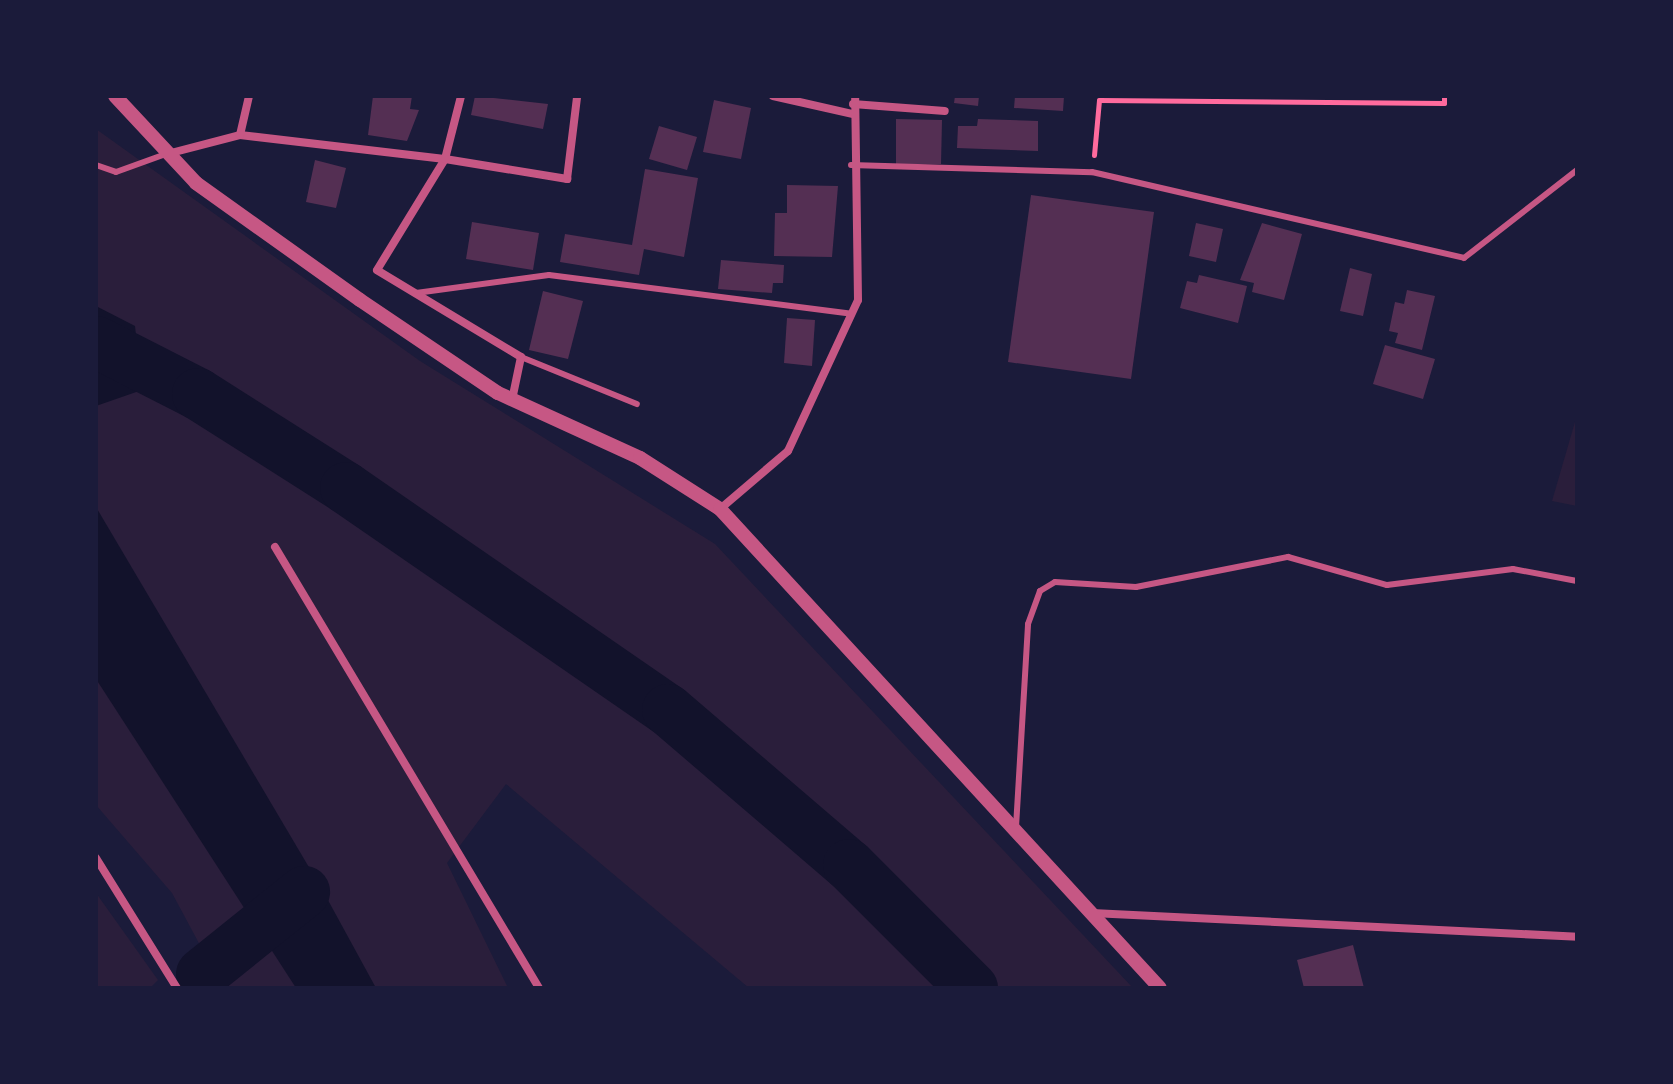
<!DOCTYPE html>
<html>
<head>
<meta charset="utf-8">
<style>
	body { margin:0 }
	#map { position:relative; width:1673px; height:1084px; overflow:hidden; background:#1b1b3a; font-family:"Playfair Display",serif }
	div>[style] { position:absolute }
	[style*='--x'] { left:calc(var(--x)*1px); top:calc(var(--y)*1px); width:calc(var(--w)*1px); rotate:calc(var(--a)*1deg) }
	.green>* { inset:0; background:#2a1e3b }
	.water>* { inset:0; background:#12122b }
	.river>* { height:52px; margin:-26px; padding:0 26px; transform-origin:26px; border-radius:26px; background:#12122b }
	.building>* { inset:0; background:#542f53 }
	.path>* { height:5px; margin:-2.5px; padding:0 2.5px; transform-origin:2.5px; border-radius:2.5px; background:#ff6b9d }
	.service>* { height:6px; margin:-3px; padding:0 3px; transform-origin:3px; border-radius:3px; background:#c65784 }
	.minor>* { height:8px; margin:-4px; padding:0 4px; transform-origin:4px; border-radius:4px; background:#c65784 }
	.tertiary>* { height:14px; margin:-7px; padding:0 7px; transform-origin:7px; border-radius:7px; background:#c65784 }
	span { translate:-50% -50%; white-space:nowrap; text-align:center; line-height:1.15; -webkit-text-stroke:8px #1b1b3a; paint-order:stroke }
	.frame { position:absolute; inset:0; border:98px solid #1b1b3a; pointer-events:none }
</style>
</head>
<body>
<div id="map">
	<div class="green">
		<i style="clip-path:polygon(96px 129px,420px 361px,715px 544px,1133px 988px,749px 988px,506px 784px,447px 863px,508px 988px,223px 988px,172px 893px,96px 805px)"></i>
		<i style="clip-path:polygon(1577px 415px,1577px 506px,1552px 501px)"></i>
		<i style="clip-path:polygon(96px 893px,158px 980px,150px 988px,96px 988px)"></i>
	</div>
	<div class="water">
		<i style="clip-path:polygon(96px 306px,135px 326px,142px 390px,96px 406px)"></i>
		<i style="clip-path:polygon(96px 507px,323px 891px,376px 988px,296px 988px,96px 679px)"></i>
	</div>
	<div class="river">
		<i style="--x:96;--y:342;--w:114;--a:27"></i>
		<i style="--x:198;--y:394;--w:175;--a:32.4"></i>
		<i style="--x:346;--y:488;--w:391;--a:34.6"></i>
		<i style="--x:668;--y:710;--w:238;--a:40.6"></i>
		<i style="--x:849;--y:865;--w:174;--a:45"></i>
		<i style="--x:202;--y:974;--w:131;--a:-38.8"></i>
	</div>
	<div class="building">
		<i style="clip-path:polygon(373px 96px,412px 96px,410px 109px,419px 110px,407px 141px,368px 135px)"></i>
		<i style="clip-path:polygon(475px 96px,548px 104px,543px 129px,471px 115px)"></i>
		<i style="clip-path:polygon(955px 96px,979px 96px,978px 106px,954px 103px)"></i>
		<i style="clip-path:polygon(1015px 96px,1064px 96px,1063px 111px,1014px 108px)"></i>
		<i style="clip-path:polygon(714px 100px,751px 108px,741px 159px,703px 152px)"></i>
		<i style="clip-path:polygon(896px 119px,942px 120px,941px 164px,896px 164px)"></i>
		<i style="clip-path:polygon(978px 119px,1038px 121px,1038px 151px,957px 148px,958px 126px,977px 126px)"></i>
		<i style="clip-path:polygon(659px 126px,697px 137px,687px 170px,649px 159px)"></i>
		<i style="clip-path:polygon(315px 160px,346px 168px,336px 208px,306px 202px)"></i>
		<i style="clip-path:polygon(645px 169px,698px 178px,684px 257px,644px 249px,639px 275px,560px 262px,565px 234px,632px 245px)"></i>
		<i style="clip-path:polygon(787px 185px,838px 186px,832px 257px,774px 256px,775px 213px,787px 213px)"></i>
		<i style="clip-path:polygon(1031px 195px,1154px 212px,1131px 379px,1008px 362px)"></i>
		<i style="clip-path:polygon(472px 222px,539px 233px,533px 270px,466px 259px)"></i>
		<i style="clip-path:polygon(1196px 223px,1223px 229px,1216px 262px,1189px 256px)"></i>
		<i style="clip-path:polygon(1262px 223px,1302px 234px,1284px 300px,1252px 292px,1254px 283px,1240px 280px)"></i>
		<i style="clip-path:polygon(721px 260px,784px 265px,783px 283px,773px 283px,772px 293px,718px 289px)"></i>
		<i style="clip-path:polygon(1350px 268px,1372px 274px,1363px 316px,1340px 311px)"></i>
		<i style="clip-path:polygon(1199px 275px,1247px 286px,1238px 323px,1180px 308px,1187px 281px,1197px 283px)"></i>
		<i style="clip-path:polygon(1407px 290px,1435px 296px,1422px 350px,1395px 343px,1398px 333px,1389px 331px,1395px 302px,1404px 304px)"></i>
		<i style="clip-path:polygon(543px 291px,583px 301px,568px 359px,529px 350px)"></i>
		<i style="clip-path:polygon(787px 318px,815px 320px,812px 366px,784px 363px)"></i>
		<i style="clip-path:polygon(1385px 345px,1435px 359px,1423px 399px,1373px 384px)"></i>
		<i style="clip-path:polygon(1353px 945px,1364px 988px,1304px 988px,1297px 960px)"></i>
	</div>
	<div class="path">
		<i style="--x:1094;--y:155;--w:55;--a:-84.8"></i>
		<i style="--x:1099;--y:100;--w:345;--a:0.5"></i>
		<i style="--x:1444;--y:103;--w:7;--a:-90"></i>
	</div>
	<div class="service">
		<i style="--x:96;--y:165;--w:21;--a:19"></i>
		<i style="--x:116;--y:172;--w:50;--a:-19.9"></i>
		<i style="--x:851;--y:165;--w:241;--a:1.7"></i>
		<i style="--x:1092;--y:172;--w:382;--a:13"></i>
		<i style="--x:1464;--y:258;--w:143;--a:-37.9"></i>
		<i style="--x:416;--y:293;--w:134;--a:-7.7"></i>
		<i style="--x:549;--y:275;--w:305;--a:7.3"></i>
		<i style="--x:521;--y:357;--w:125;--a:22.1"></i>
		<i style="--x:1016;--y:827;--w:203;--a:-86.6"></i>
		<i style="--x:1028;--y:624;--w:35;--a:-70"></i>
		<i style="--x:1040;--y:591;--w:17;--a:-31"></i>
		<i style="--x:1055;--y:582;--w:81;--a:3.5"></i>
		<i style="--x:1136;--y:587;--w:155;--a:-11.2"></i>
		<i style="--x:1288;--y:557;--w:103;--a:15.8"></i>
		<i style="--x:1387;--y:585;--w:127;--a:-7.2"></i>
		<i style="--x:1513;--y:569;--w:65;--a:10.6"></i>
	</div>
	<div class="minor">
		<i style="--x:773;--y:96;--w:81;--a:12.8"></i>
		<i style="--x:853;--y:104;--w:92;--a:4.4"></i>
		<i style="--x:240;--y:135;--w:206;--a:6.7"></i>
		<i style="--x:445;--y:159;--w:65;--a:-75.7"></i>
		<i style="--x:167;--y:154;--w:75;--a:-14.6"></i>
		<i style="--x:240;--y:135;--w:40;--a:-77"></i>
		<i style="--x:512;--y:400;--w:44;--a:-78.2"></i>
		<i style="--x:521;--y:357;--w:168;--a:-148.9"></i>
		<i style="--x:377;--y:270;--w:130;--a:-58.5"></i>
		<i style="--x:445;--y:159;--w:124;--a:9.3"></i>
		<i style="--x:567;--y:179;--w:82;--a:-83"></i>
		<i style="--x:720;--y:509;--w:89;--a:-40.5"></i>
		<i style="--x:788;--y:451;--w:166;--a:-65.1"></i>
		<i style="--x:858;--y:300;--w:204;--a:-90.8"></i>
		<i style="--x:275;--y:547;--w:514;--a:59.09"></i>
		<i style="--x:96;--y:858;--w:153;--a:58.1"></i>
		<i style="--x:1092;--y:913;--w:486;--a:2.8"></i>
	</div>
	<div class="tertiary">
		<i style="--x:115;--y:96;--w:119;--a:47"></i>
		<i style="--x:196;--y:183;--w:201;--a:35.5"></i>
		<i style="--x:360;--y:300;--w:166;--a:34"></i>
		<i style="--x:498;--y:393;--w:156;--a:24.6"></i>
		<i style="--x:640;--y:458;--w:95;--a:32.5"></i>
		<i style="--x:720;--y:509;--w:650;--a:47.43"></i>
	</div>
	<div class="frame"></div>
</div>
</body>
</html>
